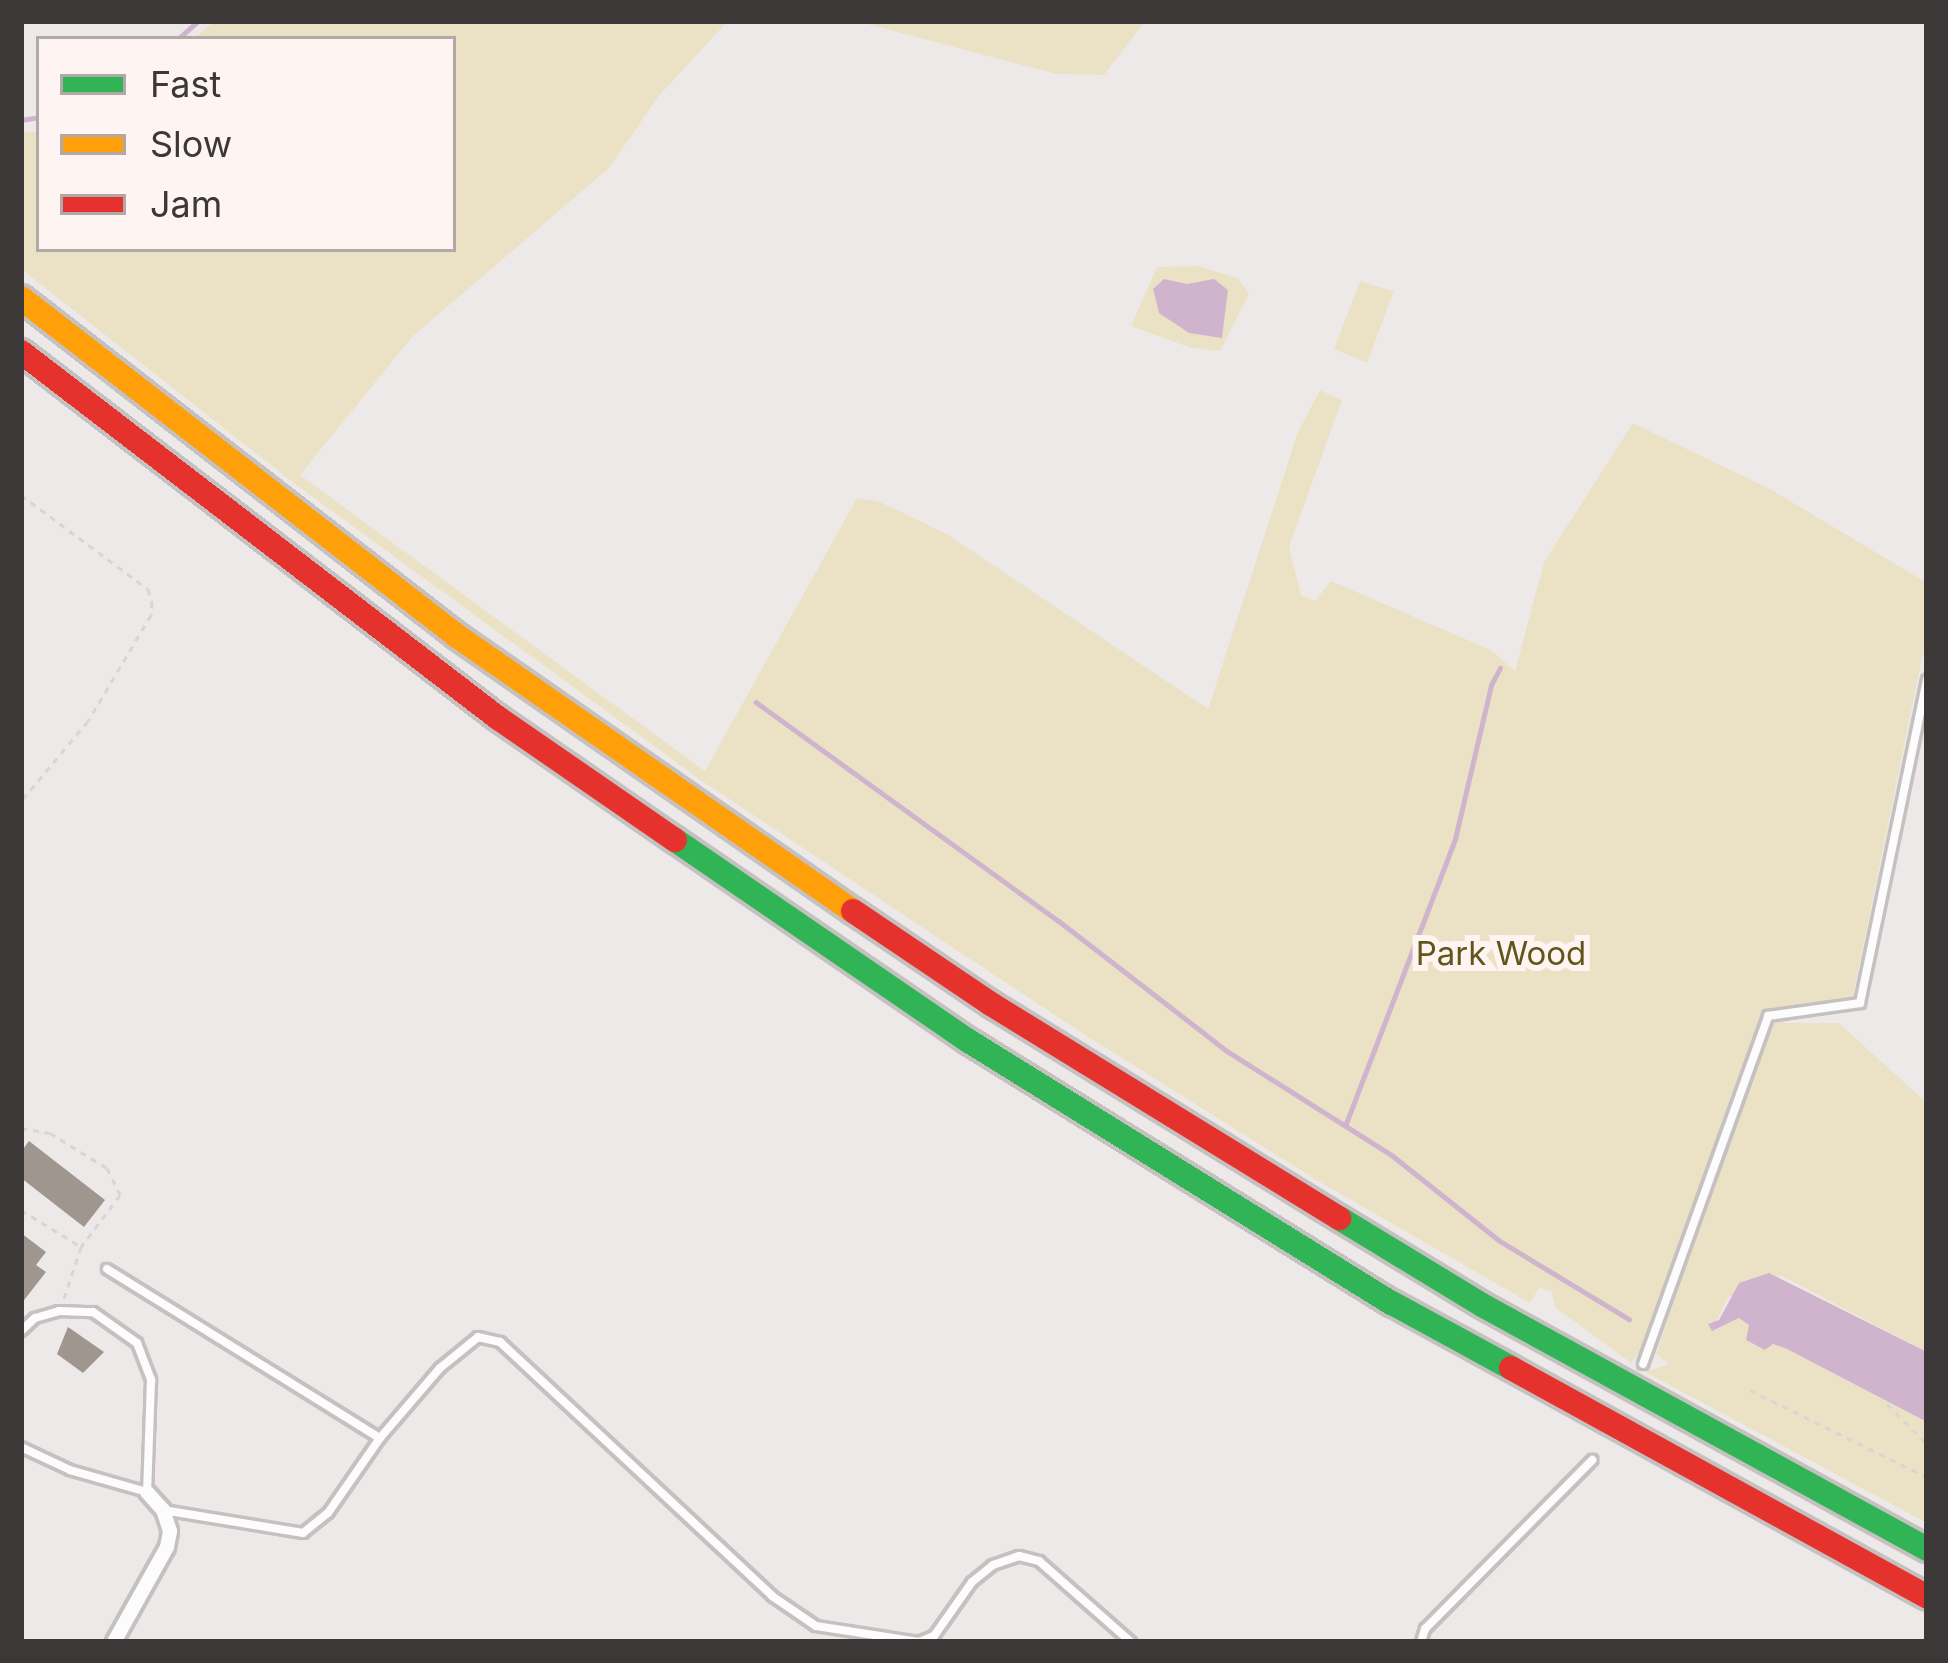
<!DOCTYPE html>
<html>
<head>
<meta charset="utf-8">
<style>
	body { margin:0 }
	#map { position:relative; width:1948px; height:1663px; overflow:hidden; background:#eee9e9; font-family:Inter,sans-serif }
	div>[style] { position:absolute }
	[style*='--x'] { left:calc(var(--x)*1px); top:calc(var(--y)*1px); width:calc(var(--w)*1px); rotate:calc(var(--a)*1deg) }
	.green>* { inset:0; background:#ebe2c6 }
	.water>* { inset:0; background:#d0b3cc }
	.stream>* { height:4.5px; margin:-2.25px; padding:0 2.25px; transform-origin:2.25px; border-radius:2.25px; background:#d0b3cc }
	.building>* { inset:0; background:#9f968f }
	.path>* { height:3px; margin-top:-1.5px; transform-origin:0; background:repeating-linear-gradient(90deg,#d8d6d5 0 6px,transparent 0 12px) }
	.roads { filter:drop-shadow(3px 0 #c5c1c0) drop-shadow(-3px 0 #c5c1c0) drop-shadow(0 3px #c5c1c0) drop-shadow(0 -3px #c5c1c0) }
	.lane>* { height:8px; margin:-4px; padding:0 4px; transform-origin:4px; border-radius:4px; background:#fcfcfc }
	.street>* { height:14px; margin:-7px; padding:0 7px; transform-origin:7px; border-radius:7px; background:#fcfcfc }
	.fast>* { height:24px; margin:-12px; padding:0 12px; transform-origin:12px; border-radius:12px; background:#30b455 }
	.slow>* { height:24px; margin:-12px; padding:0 12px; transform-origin:12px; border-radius:12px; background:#ff9f0a }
	.jam>* { height:24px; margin:-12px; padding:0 12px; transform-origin:12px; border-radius:12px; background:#e5322d }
	span { translate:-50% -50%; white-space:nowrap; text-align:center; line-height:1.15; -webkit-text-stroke:12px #fef5f3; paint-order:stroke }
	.park-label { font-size:33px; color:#62551a }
	.frame { position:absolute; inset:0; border:24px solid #3c3837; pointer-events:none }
	.legend { position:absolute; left:36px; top:36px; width:420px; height:216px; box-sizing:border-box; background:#fef5f3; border:3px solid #b0a9a8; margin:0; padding:15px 21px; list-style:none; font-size:36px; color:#3c3837 }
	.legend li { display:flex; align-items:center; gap:24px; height:60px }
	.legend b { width:60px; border:3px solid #b0a9a8 }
</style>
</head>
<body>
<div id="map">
	<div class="green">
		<i style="clip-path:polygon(215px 21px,728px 21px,658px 97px,609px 168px,412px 337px,300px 475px,705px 771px,857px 498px,878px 501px,947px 534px,1208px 709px,1298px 432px,1320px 390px,1342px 400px,1289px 547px,1301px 595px,1315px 601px,1331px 581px,1491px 650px,1515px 671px,1544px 562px,1633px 423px,1770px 489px,1927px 583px,1927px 633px,1853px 996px,1783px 1023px,1839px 1023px,1927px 1103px,1927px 1352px,1782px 1276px,1728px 1297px,1712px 1331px,1739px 1318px,1749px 1325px,1746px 1340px,1765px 1350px,1773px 1344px,1787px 1349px,1927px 1422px,1927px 1523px,1645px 1372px,1669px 1364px,1656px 1354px,1706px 1209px,1689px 1221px,1647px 1341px,1631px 1363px,1555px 1307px,1551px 1291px,1539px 1288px,1530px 1303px,1318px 1181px,1071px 1026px,702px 781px,299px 487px,21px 269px,21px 133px,27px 132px,39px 132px,39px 249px,453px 249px,453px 39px,193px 39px)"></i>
		<i style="clip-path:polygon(856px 21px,1145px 21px,1104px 75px,1056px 74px)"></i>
		<i style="clip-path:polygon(1198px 266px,1238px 278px,1249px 294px,1220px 351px,1191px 348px,1131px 326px,1157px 267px)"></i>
		<i style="clip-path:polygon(1360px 281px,1394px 291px,1367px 363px,1334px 349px)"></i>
	</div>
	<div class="water">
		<i style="clip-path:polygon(1164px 279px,1187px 284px,1214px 279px,1228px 290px,1222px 338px,1189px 333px,1159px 313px,1153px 289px)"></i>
		<i style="clip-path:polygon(1769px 1273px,1927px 1352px,1927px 1422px,1787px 1349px,1773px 1344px,1765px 1350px,1746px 1340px,1749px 1325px,1739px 1318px,1712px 1331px,1708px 1324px,1719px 1320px,1739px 1283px)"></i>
	</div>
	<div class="stream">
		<i style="--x:178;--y:39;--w:27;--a:-42"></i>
		<i style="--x:21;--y:120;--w:18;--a:-9"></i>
		<i style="--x:756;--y:702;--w:374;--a:35.9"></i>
		<i style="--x:1059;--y:921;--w:212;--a:37.7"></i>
		<i style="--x:1227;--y:1051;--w:196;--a:32.3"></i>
		<i style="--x:1393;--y:1156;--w:137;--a:38.5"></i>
		<i style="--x:1500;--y:1241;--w:151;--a:31.2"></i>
		<i style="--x:1345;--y:1126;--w:307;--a:-69"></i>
		<i style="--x:1455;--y:839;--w:158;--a:-76.8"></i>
		<i style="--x:1491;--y:685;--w:19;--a:-62"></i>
	</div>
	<div class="building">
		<i style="clip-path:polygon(29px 1141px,105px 1200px,84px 1227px,21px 1178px,21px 1152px)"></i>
		<i style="clip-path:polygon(21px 1233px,46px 1252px,36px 1265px,46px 1272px,21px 1304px)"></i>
		<i style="clip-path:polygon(68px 1327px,104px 1352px,83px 1373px,57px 1354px)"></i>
	</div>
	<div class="path">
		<i style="--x:21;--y:495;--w:158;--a:36.5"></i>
		<i style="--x:148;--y:589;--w:14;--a:73"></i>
		<i style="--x:152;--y:602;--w:13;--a:94"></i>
		<i style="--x:151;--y:615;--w:123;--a:120.7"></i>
		<i style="--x:88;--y:721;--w:104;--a:129.9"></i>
		<i style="--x:21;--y:1128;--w:29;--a:10"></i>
		<i style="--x:50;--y:1133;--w:67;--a:31.6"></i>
		<i style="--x:107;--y:1168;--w:30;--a:64"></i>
		<i style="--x:120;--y:1195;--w:65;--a:126.9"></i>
		<i style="--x:81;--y:1247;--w:54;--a:108.4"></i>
		<i style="--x:21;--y:1210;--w:69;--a:31.4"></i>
		<i style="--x:1750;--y:1390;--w:197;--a:26.2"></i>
		<i style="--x:1887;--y:1404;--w:57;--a:45"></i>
	</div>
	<div class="roads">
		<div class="lane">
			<i style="--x:107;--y:1269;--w:321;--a:31.8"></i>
			<i style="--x:21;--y:1331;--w:19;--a:-43"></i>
			<i style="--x:35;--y:1318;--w:25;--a:-16"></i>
			<i style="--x:59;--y:1311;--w:34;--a:2"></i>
			<i style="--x:93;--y:1312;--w:54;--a:35.2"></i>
			<i style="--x:137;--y:1343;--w:40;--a:69"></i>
			<i style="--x:151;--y:1380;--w:112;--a:92"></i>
			<i style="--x:147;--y:1492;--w:80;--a:-164.1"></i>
			<i style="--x:70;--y:1470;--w:54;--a:-154.9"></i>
			<i style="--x:1643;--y:1364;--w:370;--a:-70.2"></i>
			<i style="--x:1768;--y:1016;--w:93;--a:-8"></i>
			<i style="--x:1860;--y:1003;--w:330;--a:-78.3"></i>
			<i style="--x:163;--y:1510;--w:142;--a:9.3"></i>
			<i style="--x:303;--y:1533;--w:32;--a:-39"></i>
			<i style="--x:328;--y:1513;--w:91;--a:-55.3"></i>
			<i style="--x:380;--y:1438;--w:92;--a:-49.4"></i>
			<i style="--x:440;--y:1368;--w:49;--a:-39.2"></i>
			<i style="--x:478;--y:1337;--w:23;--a:13"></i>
			<i style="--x:500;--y:1342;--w:372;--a:43"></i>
			<i style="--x:772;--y:1596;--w:53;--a:34.3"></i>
			<i style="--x:816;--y:1626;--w:104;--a:8.8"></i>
			<i style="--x:919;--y:1642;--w:16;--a:-22"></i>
			<i style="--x:934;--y:1636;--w:66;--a:-54.9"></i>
			<i style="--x:972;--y:1582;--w:27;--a:-39"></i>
			<i style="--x:993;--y:1565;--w:28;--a:-19"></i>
			<i style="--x:1019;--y:1556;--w:21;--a:14"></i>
			<i style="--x:1039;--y:1561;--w:123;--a:41.4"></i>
			<i style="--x:1421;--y:1642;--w:14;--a:-73"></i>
			<i style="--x:1425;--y:1629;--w:238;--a:-45.3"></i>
		</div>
		<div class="street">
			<i style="--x:114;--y:1642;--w:109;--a:-60.8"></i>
			<i style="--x:167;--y:1547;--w:16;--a:-79"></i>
			<i style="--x:170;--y:1531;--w:22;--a:-108"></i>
			<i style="--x:163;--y:1510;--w:24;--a:-132"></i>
		</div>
		<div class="fast">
			<i style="--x:675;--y:840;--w:354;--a:34.4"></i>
			<i style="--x:967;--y:1040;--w:500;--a:31.8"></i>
			<i style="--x:1392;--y:1303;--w:136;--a:28.6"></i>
			<i style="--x:1339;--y:1218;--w:167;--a:31.3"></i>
			<i style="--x:1482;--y:1305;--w:508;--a:28.74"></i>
		</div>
		<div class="slow">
			<i style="--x:21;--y:298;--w:552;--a:37.78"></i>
			<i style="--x:457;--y:636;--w:482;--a:34.8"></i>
		</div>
		<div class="jam">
			<i style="--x:21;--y:352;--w:601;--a:37.5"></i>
			<i style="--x:498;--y:718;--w:215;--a:34.6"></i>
			<i style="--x:853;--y:911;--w:166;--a:34"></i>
			<i style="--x:991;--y:1004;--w:409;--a:31.6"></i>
			<i style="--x:1511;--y:1368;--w:475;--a:28.8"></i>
		</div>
	</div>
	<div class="park-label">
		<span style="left:1501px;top:954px">Park Wood</span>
	</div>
	<div class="frame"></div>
	<ul class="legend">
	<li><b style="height:15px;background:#30b455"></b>Fast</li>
	<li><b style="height:15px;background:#ff9f0a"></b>Slow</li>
	<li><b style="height:15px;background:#e5322d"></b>Jam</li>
	</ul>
</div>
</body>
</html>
